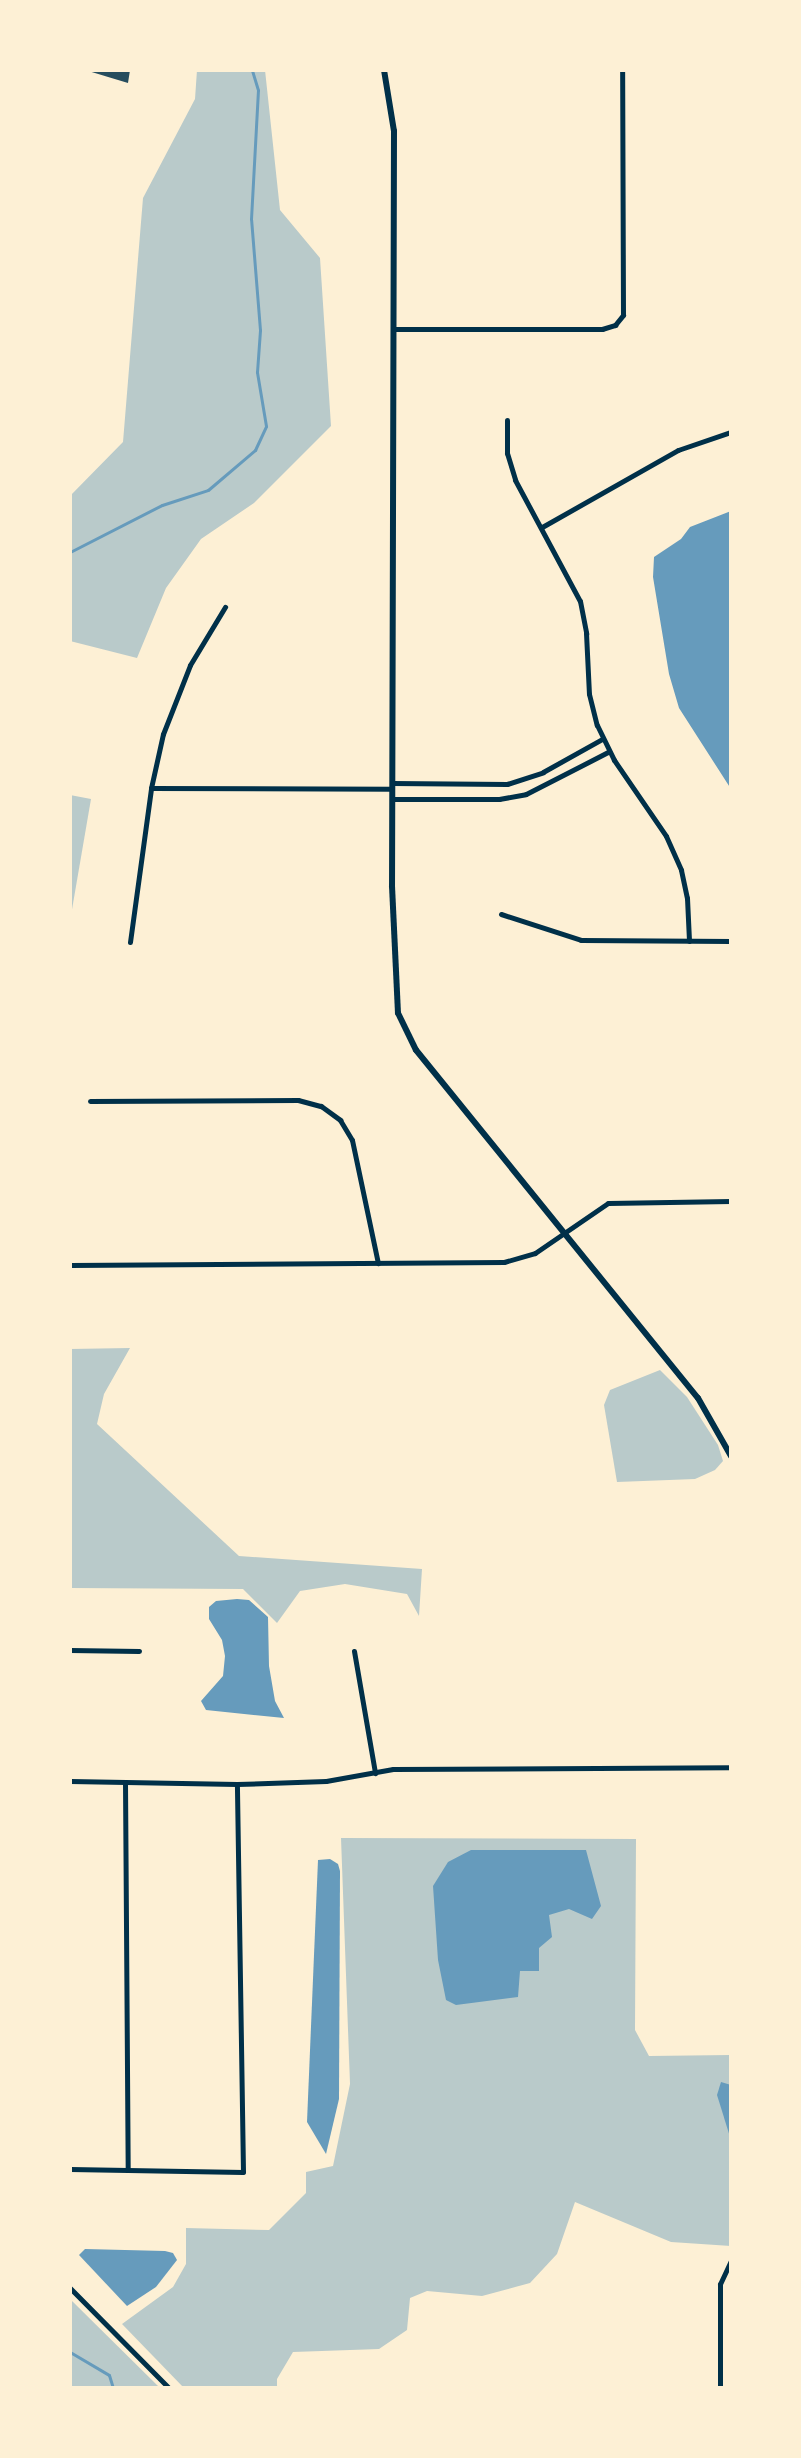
<!DOCTYPE html>
<html>
<head>
<meta charset="utf-8">
<style>
	body { margin:0 }
	#map { position:relative; width:801px; height:2458px; overflow:hidden; background:#fdf0d5; font-family:"Roboto Condensed",sans-serif }
	div>[style] { position:absolute }
	[style*='--x'] { left:calc(var(--x)*1px); top:calc(var(--y)*1px); width:calc(var(--w)*1px); rotate:calc(var(--a)*1deg) }
	.green>* { inset:0; background:#b9caca }
	.water>* { inset:0; background:#669bbc }
	.stream>* { height:3px; margin:-1.5px; padding:0 1.5px; transform-origin:1.5px; border-radius:1.5px; background:#669bbc }
	.building>* { inset:0; background:#264d5e }
	.minor>* { height:5px; margin:-2.5px; padding:0 2.5px; transform-origin:2.5px; border-radius:2.5px; background:#003049 }
	.tertiary>* { height:6px; margin:-3px; padding:0 3px; transform-origin:3px; border-radius:3px; background:#003049 }
	span { translate:-50% -50%; white-space:nowrap; text-align:center; line-height:1.15; -webkit-text-stroke:7px #fdf0d5; paint-order:stroke }
	.frame { position:absolute; inset:0; border:72px solid #fdf0d5; pointer-events:none }
</style>
</head>
<body>
<div id="map">
	<div class="green">
		<i style="clip-path:polygon(197px 70px,265px 70px,280px 210px,320px 258px,331px 426px,254px 503px,201px 539px,166px 588px,137px 658px,70px 641px,70px 496px,123px 442px,143px 198px,195px 99px)"></i>
		<i style="clip-path:polygon(70px 795px,91px 799px,70px 921px)"></i>
		<i style="clip-path:polygon(130px 1348px,104px 1394px,97px 1424px,239px 1556px,422px 1569px,419px 1616px,407px 1594px,345px 1584px,300px 1591px,277px 1623px,243px 1589px,70px 1588px,70px 1349px)"></i>
		<i style="clip-path:polygon(660px 1370px,687px 1397px,718px 1445px,723px 1461px,715px 1470px,695px 1479px,617px 1482px,604px 1405px,610px 1390px)"></i>
		<i style="clip-path:polygon(341px 1838px,636px 1839px,635px 2030px,649px 2056px,731px 2055px,731px 2246px,671px 2242px,575px 2202px,557px 2254px,530px 2283px,482px 2296px,427px 2291px,410px 2298px,407px 2330px,379px 2349px,293px 2352px,277px 2379px,277px 2388px,184px 2388px,122px 2324px,173px 2287px,186px 2264px,186px 2228px,269px 2230px,306px 2193px,306px 2172px,333px 2166px,350px 2084px)"></i>
		<i style="clip-path:polygon(70px 2299px,160px 2388px,70px 2388px)"></i>
	</div>
	<div class="water">
		<i style="clip-path:polygon(731px 511px,731px 789px,679px 708px,669px 674px,653px 577px,654px 557px,681px 539px,690px 527px)"></i>
		<i style="clip-path:polygon(237px 1599px,249px 1600px,268px 1617px,269px 1666px,275px 1701px,284px 1718px,206px 1710px,201px 1701px,223px 1676px,225px 1656px,222px 1640px,209px 1619px,209px 1607px,216px 1601px)"></i>
		<i style="clip-path:polygon(471px 1850px,586px 1850px,601px 1906px,592px 1919px,569px 1909px,549px 1915px,552px 1937px,539px 1948px,539px 1971px,520px 1971px,518px 1997px,456px 2005px,446px 2000px,438px 1960px,433px 1886px,448px 1862px)"></i>
		<i style="clip-path:polygon(330px 1859px,338px 1864px,340px 1871px,339px 2099px,326px 2154px,307px 2122px,318px 1860px)"></i>
		<i style="clip-path:polygon(721px 2082px,731px 2085px,731px 2140px,717px 2095px)"></i>
		<i style="clip-path:polygon(85px 2249px,165px 2251px,173px 2253px,177px 2260px,156px 2287px,127px 2306px,79px 2255px)"></i>
	</div>
	<div class="stream">
		<i style="--x:70;--y:552;--w:103;--a:-27.1"></i>
		<i style="--x:162;--y:505;--w:48;--a:-18.1"></i>
		<i style="--x:208;--y:490;--w:62;--a:-40.4"></i>
		<i style="--x:255;--y:450;--w:26;--a:-65"></i>
		<i style="--x:266;--y:426;--w:55;--a:-99.5"></i>
		<i style="--x:257;--y:372;--w:42;--a:-85.9"></i>
		<i style="--x:260;--y:330;--w:111;--a:-94.6"></i>
		<i style="--x:251;--y:219;--w:129;--a:-86.9"></i>
		<i style="--x:258;--y:90;--w:21;--a:-107"></i>
		<i style="--x:70;--y:2352;--w:45;--a:30.5"></i>
		<i style="--x:109;--y:2375;--w:14;--a:73"></i>
	</div>
	<div class="building">
		<i style="clip-path:polygon(85px 70px,130px 70px,128px 83px)"></i>
	</div>
	<div class="minor">
		<i style="--x:394;--y:329;--w:208;--a:0"></i>
		<i style="--x:602;--y:329;--w:14;--a:-17"></i>
		<i style="--x:615;--y:325;--w:13;--a:-51"></i>
		<i style="--x:623;--y:315;--w:245;--a:-90.2"></i>
		<i style="--x:507;--y:420;--w:33;--a:90"></i>
		<i style="--x:507;--y:453;--w:28;--a:73"></i>
		<i style="--x:515;--y:480;--w:137;--a:61.8"></i>
		<i style="--x:580;--y:601;--w:33;--a:79"></i>
		<i style="--x:586;--y:633;--w:61;--a:87.2"></i>
		<i style="--x:589;--y:694;--w:32;--a:76"></i>
		<i style="--x:597;--y:725;--w:39;--a:64"></i>
		<i style="--x:614;--y:760;--w:92;--a:55.6"></i>
		<i style="--x:666;--y:836;--w:37;--a:66"></i>
		<i style="--x:681;--y:870;--w:29;--a:78"></i>
		<i style="--x:687;--y:898;--w:43;--a:87.3"></i>
		<i style="--x:542;--y:527;--w:156;--a:-29.5"></i>
		<i style="--x:678;--y:450;--w:56;--a:-18.8"></i>
		<i style="--x:392;--y:783;--w:115;--a:0.5"></i>
		<i style="--x:507;--y:784;--w:38;--a:-18"></i>
		<i style="--x:543;--y:772;--w:68;--a:-29.2"></i>
		<i style="--x:151;--y:788;--w:241;--a:0.2"></i>
		<i style="--x:392;--y:799;--w:107;--a:0"></i>
		<i style="--x:499;--y:799;--w:27;--a:-10"></i>
		<i style="--x:526;--y:794;--w:92;--a:-27.1"></i>
		<i style="--x:501;--y:914;--w:84;--a:18"></i>
		<i style="--x:581;--y:940;--w:150;--a:0.4"></i>
		<i style="--x:130;--y:942;--w:155;--a:-82.2"></i>
		<i style="--x:151;--y:788;--w:55;--a:-77.5"></i>
		<i style="--x:163;--y:734;--w:74;--a:-68.6"></i>
		<i style="--x:190;--y:665;--w:68;--a:-58.9"></i>
		<i style="--x:90;--y:1101;--w:208;--a:-0.3"></i>
		<i style="--x:298;--y:1100;--w:24;--a:15"></i>
		<i style="--x:321;--y:1106;--w:24;--a:36"></i>
		<i style="--x:340;--y:1120;--w:23;--a:59"></i>
		<i style="--x:352;--y:1140;--w:126;--a:78.1"></i>
		<i style="--x:70;--y:1265;--w:434;--a:-0.4"></i>
		<i style="--x:504;--y:1262;--w:32;--a:-16"></i>
		<i style="--x:535;--y:1253;--w:88;--a:-34.4"></i>
		<i style="--x:608;--y:1203;--w:123;--a:-0.9"></i>
		<i style="--x:70;--y:1650;--w:69;--a:0.8"></i>
		<i style="--x:354;--y:1651;--w:124;--a:80.2"></i>
		<i style="--x:70;--y:1781;--w:167;--a:1"></i>
		<i style="--x:237;--y:1784;--w:89;--a:-1.9"></i>
		<i style="--x:326;--y:1781;--w:68;--a:-10.2"></i>
		<i style="--x:393;--y:1769;--w:338;--a:-0.3"></i>
		<i style="--x:125;--y:1782;--w:387;--a:89.6"></i>
		<i style="--x:70;--y:2169;--w:173;--a:1"></i>
		<i style="--x:243;--y:2172;--w:388;--a:-90.9"></i>
		<i style="--x:70;--y:2288;--w:141;--a:45.3"></i>
		<i style="--x:720;--y:2388;--w:104;--a:-90"></i>
		<i style="--x:720;--y:2284;--w:26;--a:-65"></i>
	</div>
	<div class="tertiary">
		<i style="--x:384;--y:70;--w:62;--a:80.7"></i>
		<i style="--x:394;--y:131;--w:755;--a:90.15"></i>
		<i style="--x:392;--y:886;--w:127;--a:87.3"></i>
		<i style="--x:398;--y:1013;--w:41;--a:64.1"></i>
		<i style="--x:416;--y:1050;--w:448;--a:51"></i>
		<i style="--x:698;--y:1398;--w:67;--a:60.4"></i>
	</div>
	<div class="frame"></div>
</div>
</body>
</html>
